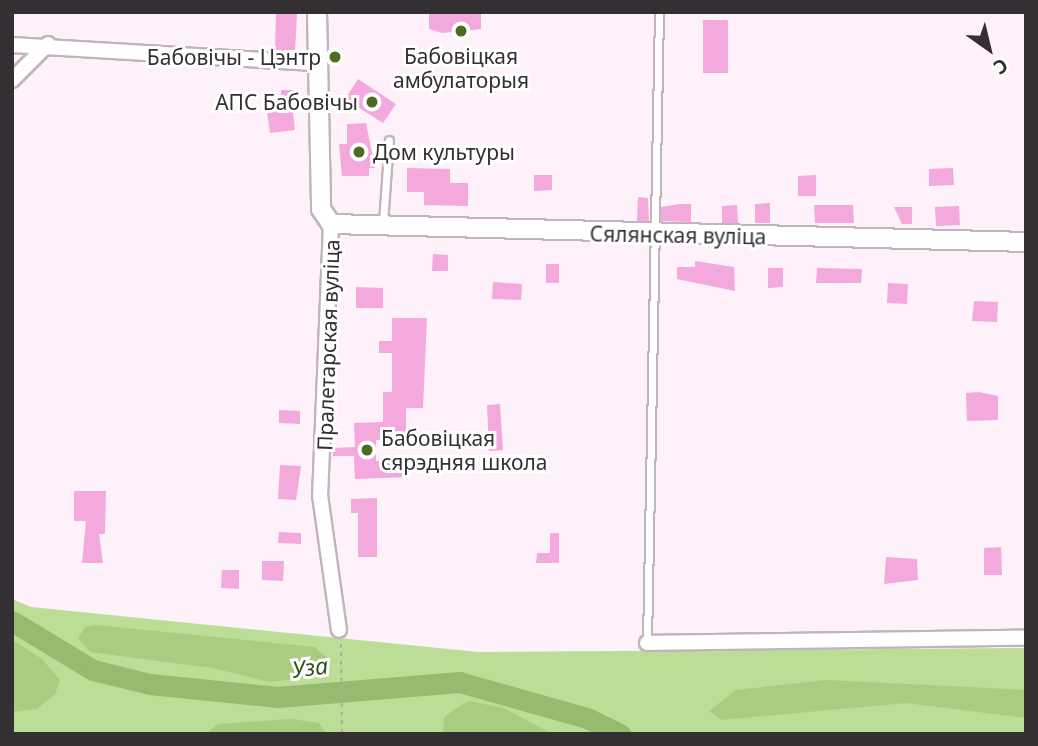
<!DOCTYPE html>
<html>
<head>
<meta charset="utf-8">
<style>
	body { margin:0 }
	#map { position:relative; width:1038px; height:746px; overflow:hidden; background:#fef1f9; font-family:"Noto Sans",sans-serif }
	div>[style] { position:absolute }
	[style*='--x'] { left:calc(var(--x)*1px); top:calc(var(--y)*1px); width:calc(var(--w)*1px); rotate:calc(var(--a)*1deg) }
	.green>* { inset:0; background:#bbdd95 }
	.forest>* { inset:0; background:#a9cc80 }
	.river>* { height:21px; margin:-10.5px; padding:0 10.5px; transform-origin:10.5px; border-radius:10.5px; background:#98ba6f }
	.building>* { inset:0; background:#f3a9dc }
	.path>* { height:2px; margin-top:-1px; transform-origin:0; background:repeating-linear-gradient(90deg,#afa5ab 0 3.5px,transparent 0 8.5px) }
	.roads { filter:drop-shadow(2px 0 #c1b5bd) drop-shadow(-2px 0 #c1b5bd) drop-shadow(0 2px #c1b5bd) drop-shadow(0 -2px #c1b5bd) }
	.service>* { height:7px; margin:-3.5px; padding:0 3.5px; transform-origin:3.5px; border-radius:3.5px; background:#fff }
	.minor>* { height:14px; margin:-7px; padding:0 7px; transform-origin:7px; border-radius:7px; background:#fff }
	.tertiary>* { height:18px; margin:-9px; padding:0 9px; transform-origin:9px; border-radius:9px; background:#fff }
	.dots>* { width:19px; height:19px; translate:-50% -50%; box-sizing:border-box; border:4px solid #fff; border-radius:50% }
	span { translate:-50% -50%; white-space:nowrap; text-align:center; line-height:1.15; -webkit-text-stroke:6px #fff; paint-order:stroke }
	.poi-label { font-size:21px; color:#342f33 }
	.right { translate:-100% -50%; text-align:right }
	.left { translate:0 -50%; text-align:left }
	.street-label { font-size:21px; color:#342f33 }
	.water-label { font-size:23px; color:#374e18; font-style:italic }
	.frame { position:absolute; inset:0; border:14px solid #342f33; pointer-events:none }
	.north { position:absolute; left:954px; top:14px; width:70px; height:70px; -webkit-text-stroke:5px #fff; paint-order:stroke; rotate:146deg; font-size:19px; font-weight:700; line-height:28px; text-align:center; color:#342f33 }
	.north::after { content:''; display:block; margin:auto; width:24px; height:32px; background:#342f33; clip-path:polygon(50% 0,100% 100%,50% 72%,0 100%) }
</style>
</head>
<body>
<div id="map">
	<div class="green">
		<i style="clip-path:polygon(12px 599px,31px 607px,478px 652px,1026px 648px,1026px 734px,633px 734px,591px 711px,475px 676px,473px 692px,606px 734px,12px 734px)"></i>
	</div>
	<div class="forest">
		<i style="clip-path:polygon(95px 625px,315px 647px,328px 659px,313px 677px,270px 682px,212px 668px,90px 652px,78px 638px,85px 627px)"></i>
		<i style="clip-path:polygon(12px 640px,42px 659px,60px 680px,55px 694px,37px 709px,12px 712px)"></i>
		<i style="clip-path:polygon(826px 680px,1026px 690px,1026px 718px,906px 703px,722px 720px,709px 711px,736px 690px)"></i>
		<i style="clip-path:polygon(468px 701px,504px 708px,552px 734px,443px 734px,444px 717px)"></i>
		<i style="clip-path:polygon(292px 719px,319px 723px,327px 734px,206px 734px,218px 724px)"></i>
	</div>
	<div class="river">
		<i style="--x:12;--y:621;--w:95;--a:31.2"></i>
		<i style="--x:93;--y:670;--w:59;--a:13.8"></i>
		<i style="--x:150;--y:684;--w:128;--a:5.8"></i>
		<i style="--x:277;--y:697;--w:183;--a:-4.7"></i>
		<i style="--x:459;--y:682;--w:133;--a:15.7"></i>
		<i style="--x:587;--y:718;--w:37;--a:26"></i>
	</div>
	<div class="building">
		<i style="clip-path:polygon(429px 12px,481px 12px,481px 29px,442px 33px,429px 29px)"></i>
		<i style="clip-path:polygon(276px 13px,297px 14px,295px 52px,275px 51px)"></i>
		<i style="clip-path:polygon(703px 20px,728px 20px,728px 73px,703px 73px)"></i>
		<i style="clip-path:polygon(358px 79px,396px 104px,383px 123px,345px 99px)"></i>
		<i style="clip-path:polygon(281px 90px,298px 90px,299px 102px,292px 102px,295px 130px,270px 133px,267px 112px,281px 111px)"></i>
		<i style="clip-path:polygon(366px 123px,375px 168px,369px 168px,369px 176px,342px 176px,339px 144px,347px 144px,347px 124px)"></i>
		<i style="clip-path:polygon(407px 168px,450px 169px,450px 183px,468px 183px,468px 206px,424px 205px,424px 192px,407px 192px)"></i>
		<i style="clip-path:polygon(953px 168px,954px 185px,929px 186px,929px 169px)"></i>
		<i style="clip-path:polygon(534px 175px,552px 175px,552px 190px,534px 191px)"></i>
		<i style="clip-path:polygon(816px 175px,816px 196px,798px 196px,798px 176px)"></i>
		<i style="clip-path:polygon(638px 197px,648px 198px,649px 221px,637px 221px)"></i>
		<i style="clip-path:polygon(770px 203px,770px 223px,755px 223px,755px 204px)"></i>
		<i style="clip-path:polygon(680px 204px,691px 204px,691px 222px,661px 221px,661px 207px)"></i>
		<i style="clip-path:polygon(737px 205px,738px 223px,722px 223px,722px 206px)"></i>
		<i style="clip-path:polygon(814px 205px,853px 205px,854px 223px,815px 223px)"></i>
		<i style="clip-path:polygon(959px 206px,960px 225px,936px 226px,935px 207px)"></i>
		<i style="clip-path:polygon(894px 207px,912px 207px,912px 224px,902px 224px)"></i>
		<i style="clip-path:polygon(433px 254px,448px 255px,448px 271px,432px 271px)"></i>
		<i style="clip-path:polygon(695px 261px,734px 267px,735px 291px,677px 279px,677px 267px,695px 267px)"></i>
		<i style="clip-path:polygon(546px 264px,559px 264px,559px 283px,546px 283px)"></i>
		<i style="clip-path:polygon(768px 268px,783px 268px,783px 287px,768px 288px)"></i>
		<i style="clip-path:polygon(817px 268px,862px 269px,861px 283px,816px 283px)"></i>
		<i style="clip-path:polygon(493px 282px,522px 284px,521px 300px,492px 299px)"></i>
		<i style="clip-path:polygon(888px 283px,908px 284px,907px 304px,887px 303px)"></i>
		<i style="clip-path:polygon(356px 287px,383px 288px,383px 308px,356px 308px)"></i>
		<i style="clip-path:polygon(974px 301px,998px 302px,997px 322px,972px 321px)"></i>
		<i style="clip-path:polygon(392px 318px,427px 318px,423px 408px,406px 408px,406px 439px,376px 440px,376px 461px,409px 460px,410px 477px,355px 479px,354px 456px,333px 456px,332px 448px,355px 447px,354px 423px,383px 422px,383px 392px,392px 392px,392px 353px,379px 353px,379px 341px,392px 341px)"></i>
		<i style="clip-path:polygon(979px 392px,998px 396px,998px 420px,967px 421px,966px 393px)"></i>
		<i style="clip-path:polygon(500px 404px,503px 450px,489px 451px,487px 405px)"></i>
		<i style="clip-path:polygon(279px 410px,300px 411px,300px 424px,279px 423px)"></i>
		<i style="clip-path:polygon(280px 465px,301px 466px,296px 500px,278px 499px)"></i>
		<i style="clip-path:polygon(74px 491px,106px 491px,105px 534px,99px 534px,103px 563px,82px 563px,86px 521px,74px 521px)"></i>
		<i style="clip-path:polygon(377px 498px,377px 557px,358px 557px,358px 513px,351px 513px,351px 499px)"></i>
		<i style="clip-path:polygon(279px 532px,301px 533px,301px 544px,278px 543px)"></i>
		<i style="clip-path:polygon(550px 533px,559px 533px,559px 563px,536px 563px,537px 553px,550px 553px)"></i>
		<i style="clip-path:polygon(1001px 547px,1002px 575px,984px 575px,984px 548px)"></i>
		<i style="clip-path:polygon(886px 557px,917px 559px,918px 580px,884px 584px)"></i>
		<i style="clip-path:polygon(262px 561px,284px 561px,283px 581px,262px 580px)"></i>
		<i style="clip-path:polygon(222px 570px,239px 570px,239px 589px,221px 588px)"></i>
	</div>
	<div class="path">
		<i style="--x:341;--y:644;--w:90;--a:89.4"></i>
	</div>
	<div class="roads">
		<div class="service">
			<i style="--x:383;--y:223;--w:83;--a:-85.9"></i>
			<i style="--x:647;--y:643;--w:631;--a:-88.91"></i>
		</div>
		<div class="minor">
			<i style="--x:12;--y:45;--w:306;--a:3.4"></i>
			<i style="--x:12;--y:80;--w:51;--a:-45"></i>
			<i style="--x:331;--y:224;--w:271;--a:92.3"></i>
			<i style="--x:320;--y:495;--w:136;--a:82"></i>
			<i style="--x:647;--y:643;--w:379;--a:-0.8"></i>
		</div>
		<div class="tertiary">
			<i style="--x:317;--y:12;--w:197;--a:88.8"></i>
			<i style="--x:321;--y:209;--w:18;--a:56"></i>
			<i style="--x:331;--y:224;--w:695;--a:1.48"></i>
		</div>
	</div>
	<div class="dots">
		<i style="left:461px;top:31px;background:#4d6b21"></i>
		<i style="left:335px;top:57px;background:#4d6b21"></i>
		<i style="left:372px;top:102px;background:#4d6b21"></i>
		<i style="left:359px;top:152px;background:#4d6b21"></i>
		<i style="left:367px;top:450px;background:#4d6b21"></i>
	</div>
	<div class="poi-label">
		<span style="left:461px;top:68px">Бабовіцкая<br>амбулаторыя</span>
		<span class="right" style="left:321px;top:57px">Бабовічы - Цэнтр</span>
		<span class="right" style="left:358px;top:102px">АПС Бабовічы</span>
		<span class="left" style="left:373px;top:152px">Дом культуры</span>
		<span class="left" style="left:381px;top:450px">Бабовіцкая<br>сярэдняя школа</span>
	</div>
	<div class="street-label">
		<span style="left:678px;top:235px;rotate:1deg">Сялянская вуліца</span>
		<span style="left:328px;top:345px;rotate:-88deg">Пралетарская вуліца</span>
	</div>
	<div class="water-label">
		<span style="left:310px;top:667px;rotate:-7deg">Уза</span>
	</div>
	<div class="frame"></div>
	<div class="north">С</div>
</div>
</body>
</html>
